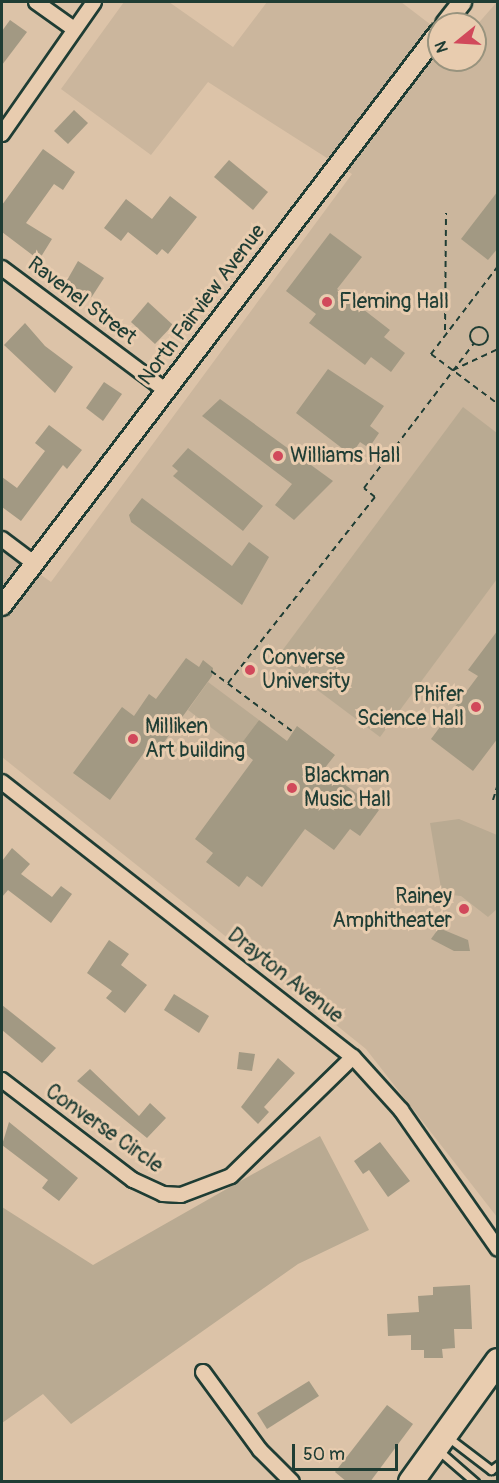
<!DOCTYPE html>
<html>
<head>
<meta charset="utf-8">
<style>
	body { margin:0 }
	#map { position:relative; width:499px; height:1483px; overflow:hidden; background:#dcc3a8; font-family:Pangolin,sans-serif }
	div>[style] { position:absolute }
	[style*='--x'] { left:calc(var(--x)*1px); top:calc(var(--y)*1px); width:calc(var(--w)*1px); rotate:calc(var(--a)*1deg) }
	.built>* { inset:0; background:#cbb69d }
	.green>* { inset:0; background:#b9aa92 }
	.building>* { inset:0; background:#a29983 }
	.path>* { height:2px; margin-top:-1px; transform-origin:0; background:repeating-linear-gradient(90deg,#1f3d34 0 6px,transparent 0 10.5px) }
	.path>.ring { margin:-1px; padding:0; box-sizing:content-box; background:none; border:2px solid #1f3d34; border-radius:50% }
	.roads { filter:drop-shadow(2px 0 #1f3d34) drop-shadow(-2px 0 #1f3d34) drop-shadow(0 2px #1f3d34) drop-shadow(0 -2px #1f3d34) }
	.lane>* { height:7px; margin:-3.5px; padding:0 3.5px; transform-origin:3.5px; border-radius:3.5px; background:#e8ccaf }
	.street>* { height:14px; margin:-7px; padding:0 7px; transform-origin:7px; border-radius:7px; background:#e8ccaf }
	.secondary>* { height:18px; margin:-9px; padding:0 9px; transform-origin:9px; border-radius:9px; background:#e8ccaf }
	.highway>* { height:24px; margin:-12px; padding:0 12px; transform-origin:12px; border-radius:12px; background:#e8ccaf }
	.dots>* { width:16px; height:16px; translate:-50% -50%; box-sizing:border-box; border:3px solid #e8ccaf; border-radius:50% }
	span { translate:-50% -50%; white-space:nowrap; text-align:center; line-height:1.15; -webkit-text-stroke:6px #e8ccaf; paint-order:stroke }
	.street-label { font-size:21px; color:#1f3d34 }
	.poi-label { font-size:21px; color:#1f3d34 }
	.left { translate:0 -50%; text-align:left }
	.right { translate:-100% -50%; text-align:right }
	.frame { position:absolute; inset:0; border:3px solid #1f3d34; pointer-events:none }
	.north { position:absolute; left:427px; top:12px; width:60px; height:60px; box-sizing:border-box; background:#e8ccaf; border:2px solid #98937e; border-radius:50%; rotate:252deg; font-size:16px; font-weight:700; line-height:24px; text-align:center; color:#1f3d34 }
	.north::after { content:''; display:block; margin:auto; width:21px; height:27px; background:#d1495b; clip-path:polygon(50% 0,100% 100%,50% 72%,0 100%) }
	.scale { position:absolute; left:292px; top:1444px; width:106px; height:27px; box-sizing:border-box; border:3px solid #1f3d34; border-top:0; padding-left:8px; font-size:18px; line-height:21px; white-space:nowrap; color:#1f3d34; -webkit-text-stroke:4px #e8ccaf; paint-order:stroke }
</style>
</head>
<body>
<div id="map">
	<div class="built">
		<i style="clip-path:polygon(124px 2px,169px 2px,233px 47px,267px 2px,401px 2px,439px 31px,439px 60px,475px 60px,475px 27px,497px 2px,497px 1217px,366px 1049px,2px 757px,2px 547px,51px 582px,352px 174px,208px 82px,151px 155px,61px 89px)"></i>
	</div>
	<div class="green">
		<i style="clip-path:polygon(463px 407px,497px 433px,497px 579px,380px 737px,276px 659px)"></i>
		<i style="clip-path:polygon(208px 682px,259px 720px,238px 748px,188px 710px)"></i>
		<i style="clip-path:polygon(459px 819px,497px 835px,497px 909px,488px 917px,461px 896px,442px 894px,430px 823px)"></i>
		<i style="clip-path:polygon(320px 1136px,369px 1230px,298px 1264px,71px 1424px,43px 1394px,2px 1423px,2px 1207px,93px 1265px)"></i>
	</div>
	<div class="building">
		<i style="clip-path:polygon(10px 20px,27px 32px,2px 65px,2px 31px)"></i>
		<i style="clip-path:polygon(74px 110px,88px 123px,68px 144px,54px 131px)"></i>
		<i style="clip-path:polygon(43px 149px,75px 172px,63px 190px,54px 184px,26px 223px,52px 239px,39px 260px,2px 232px,2px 205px)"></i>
		<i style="clip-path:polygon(229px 160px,268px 192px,253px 210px,214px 177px)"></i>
		<i style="clip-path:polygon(498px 191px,498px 248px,488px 260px,461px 239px)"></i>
		<i style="clip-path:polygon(170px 196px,197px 217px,168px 254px,162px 249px,157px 255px,128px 232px,121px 241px,104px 228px,126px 199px,152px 219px)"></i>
		<i style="clip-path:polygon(330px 233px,362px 257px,337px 289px,390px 330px,384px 337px,405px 353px,391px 372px,371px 357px,365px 365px,309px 323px,316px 314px,286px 291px)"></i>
		<i style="clip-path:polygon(78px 261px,104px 278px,91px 298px,66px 282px)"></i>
		<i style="clip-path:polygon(148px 302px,173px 325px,155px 344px,131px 322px)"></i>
		<i style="clip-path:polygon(25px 323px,45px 346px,73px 367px,55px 393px,4px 345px)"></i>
		<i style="clip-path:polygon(328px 369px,384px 406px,370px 426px,379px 433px,369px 448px,360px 442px,351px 455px,296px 413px)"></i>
		<i style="clip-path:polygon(104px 382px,122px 394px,103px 421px,86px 408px)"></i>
		<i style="clip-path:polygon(220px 399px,333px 481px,294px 520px,275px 505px,292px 484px,202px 416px)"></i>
		<i style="clip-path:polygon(49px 425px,82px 450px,67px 469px,63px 465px,21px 521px,2px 507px,2px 477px,17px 488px,45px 451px,35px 443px)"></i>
		<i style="clip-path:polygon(188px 448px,263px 506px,243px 531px,173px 476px,178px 471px,172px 466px)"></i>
		<i style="clip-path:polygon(142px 498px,232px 566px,249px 542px,269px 557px,242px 605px,131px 522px,129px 515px)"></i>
		<i style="clip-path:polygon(498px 630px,498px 738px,473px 771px,431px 739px,478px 676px,468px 670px)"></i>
		<i style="clip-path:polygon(186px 658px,199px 667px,203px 660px,213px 668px,212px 676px,154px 756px,146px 750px,110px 800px,73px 773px,122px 707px,134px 716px,149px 694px,156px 699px)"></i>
		<i style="clip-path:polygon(259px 720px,287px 741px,297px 726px,335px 755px,324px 769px,379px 810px,360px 836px,350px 829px,334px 850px,305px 829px,262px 887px,247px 876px,239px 887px,206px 862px,213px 853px,195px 839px,253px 760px,238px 748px)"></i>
		<i style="clip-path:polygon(12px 848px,30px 864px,21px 874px,52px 897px,61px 886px,72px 894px,51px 923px,8px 890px,2px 897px,2px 861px)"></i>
		<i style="clip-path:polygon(439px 928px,468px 940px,470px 951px,454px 951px,431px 939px)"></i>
		<i style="clip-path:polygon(109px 940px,129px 954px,121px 965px,147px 985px,125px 1013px,106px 998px,112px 991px,87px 973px)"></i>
		<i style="clip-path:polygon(174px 994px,209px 1016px,199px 1033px,164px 1010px)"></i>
		<i style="clip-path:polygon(2px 1005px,56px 1048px,42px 1063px,2px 1030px)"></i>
		<i style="clip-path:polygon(239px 1052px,255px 1054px,252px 1071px,237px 1069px)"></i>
		<i style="clip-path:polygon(278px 1058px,295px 1073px,264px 1107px,269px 1112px,258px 1124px,241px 1107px)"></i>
		<i style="clip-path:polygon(90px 1069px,139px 1116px,150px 1103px,166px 1118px,147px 1138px,77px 1081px)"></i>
		<i style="clip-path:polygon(9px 1122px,78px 1178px,59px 1201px,42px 1188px,48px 1180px,2px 1145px)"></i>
		<i style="clip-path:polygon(380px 1142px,410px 1181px,388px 1197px,369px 1170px,363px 1174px,354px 1161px)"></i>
		<i style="clip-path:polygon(470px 1285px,472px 1329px,454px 1329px,455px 1348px,442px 1349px,443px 1358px,424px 1358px,424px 1350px,411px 1350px,411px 1335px,388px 1336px,387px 1314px,419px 1312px,418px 1296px,433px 1295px,433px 1287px)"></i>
		<i style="clip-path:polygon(309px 1381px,319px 1396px,267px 1429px,257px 1413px)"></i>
		<i style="clip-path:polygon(387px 1405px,413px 1424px,370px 1482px,347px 1482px,335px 1472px)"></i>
	</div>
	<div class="path">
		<i style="--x:498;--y:266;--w:111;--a:127.3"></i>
		<i style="--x:431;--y:354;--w:84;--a:36.7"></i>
		<i class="ring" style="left:470px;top:327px;width:16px;height:16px"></i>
		<i style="--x:445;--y:330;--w:117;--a:-89.5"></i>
		<i style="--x:453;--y:370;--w:50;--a:-25"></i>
		<i style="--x:211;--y:671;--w:102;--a:36.6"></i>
		<i style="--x:228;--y:683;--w:237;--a:-51.7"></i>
		<i style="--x:375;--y:497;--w:14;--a:-141"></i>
		<i style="--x:364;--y:488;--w:182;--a:-52.8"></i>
		<i style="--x:493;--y:800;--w:17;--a:-73"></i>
	</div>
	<div class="roads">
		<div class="lane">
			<i style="--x:449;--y:1438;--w:53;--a:37.3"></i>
			<i style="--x:491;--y:1470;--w:9;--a:-36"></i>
			<i style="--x:438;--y:1450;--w:49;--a:40.9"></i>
		</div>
		<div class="street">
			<i style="--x:36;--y:2;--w:47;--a:35.4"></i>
			<i style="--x:2;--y:134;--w:161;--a:-55.1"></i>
			<i style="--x:2;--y:268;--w:204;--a:36.8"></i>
			<i style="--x:2;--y:539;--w:40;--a:37"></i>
			<i style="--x:2;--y:782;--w:446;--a:38.1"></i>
			<i style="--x:353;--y:1057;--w:72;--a:47.8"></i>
			<i style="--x:401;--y:1110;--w:169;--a:55.1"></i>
			<i style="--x:2;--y:1080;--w:165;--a:37.4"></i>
			<i style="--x:133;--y:1180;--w:33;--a:25"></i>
			<i style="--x:163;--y:1194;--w:18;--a:3"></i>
			<i style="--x:181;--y:1195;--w:53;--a:-20.8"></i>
			<i style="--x:231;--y:1176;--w:170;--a:-44.3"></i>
			<i style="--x:203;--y:1372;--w:97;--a:53.8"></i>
			<i style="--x:260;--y:1450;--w:45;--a:45"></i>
		</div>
		<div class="secondary">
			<i style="--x:445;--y:24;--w:28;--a:-52"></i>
			<i style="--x:2;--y:606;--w:721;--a:-52.72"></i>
		</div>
		<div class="highway">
			<i style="--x:411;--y:1482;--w:149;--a:-54.3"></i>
		</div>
	</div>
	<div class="dots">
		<i style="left:327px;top:302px;background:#d1495b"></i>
		<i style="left:278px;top:456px;background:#d1495b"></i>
		<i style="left:250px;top:670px;background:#d1495b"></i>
		<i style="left:476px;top:707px;background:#d1495b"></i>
		<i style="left:133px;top:739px;background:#d1495b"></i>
		<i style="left:292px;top:788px;background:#d1495b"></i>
		<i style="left:464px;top:909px;background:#d1495b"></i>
	</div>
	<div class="street-label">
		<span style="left:82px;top:301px;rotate:37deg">Ravenel Street</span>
		<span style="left:202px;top:305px;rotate:-53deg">North Fairview Avenue</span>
		<span style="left:285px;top:976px;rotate:38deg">Drayton Avenue</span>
		<span style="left:104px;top:1129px;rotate:35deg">Converse Circle</span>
	</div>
	<div class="poi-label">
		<span class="left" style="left:339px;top:302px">Fleming Hall</span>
		<span class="left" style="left:290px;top:456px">Williams Hall</span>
		<span class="left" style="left:262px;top:670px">Converse<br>University</span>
		<span class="right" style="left:464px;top:707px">Phifer<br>Science Hall</span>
		<span class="left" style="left:145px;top:739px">Milliken<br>Art building</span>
		<span class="left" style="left:304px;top:788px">Blackman<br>Music Hall</span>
		<span class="right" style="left:452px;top:909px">Rainey<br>Amphitheater</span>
	</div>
	<div class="frame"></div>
	<div class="north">N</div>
	<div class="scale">50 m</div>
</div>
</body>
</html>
